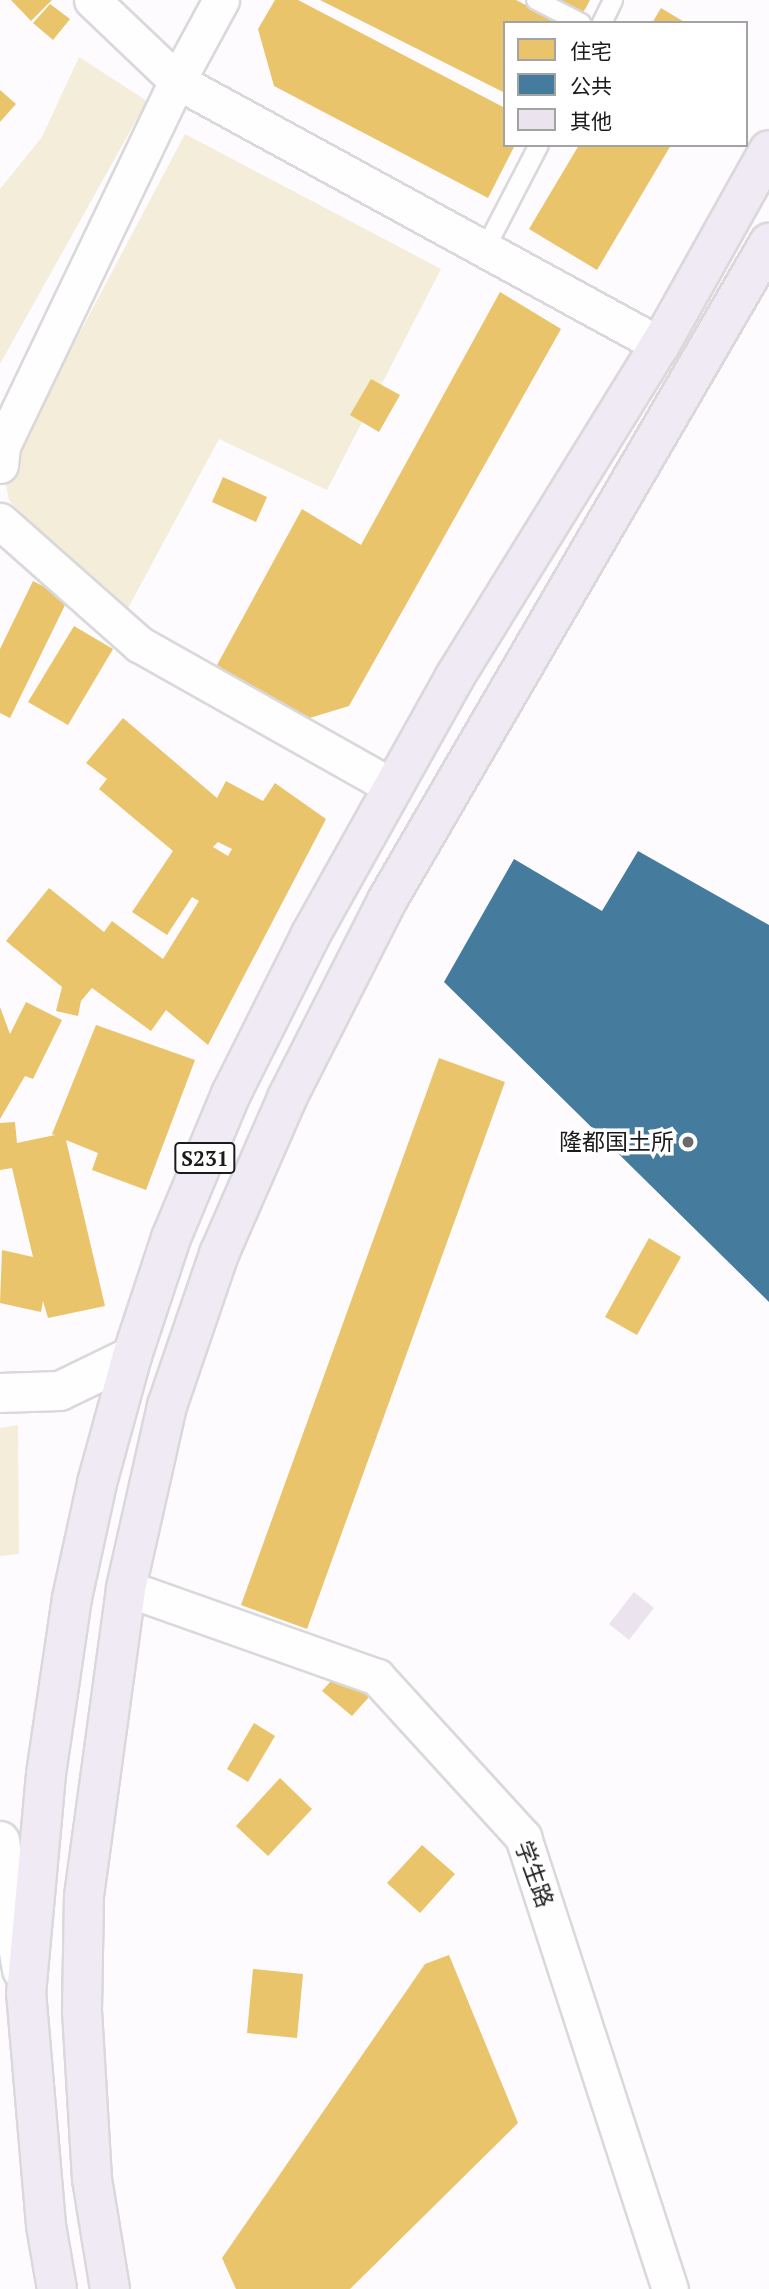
<!DOCTYPE html>
<html>
<head>
<meta charset="utf-8">
<style>
	body { margin:0 }
	#map { position:relative; width:769px; height:2289px; overflow:hidden; background:#fdfbfe; font-family:"PT Serif","Noto Sans SC",serif }
	div>[style] { position:absolute }
	[style*='--x'] { left:calc(var(--x)*1px); top:calc(var(--y)*1px); width:calc(var(--w)*1px); rotate:calc(var(--a)*1deg) }
	.green>* { inset:0; background:#f3edda }
	.homes>* { inset:0; background:#e9c46a }
	.public>* { inset:0; background:#457b9d }
	.building>* { inset:0; background:#ebe4ef }
	.roads { filter:drop-shadow(2px 0 #dad8da) drop-shadow(-2px 0 #dad8da) drop-shadow(0 2px #dad8da) drop-shadow(0 -2px #dad8da) }
	.service>* { height:18px; margin:-9px; padding:0 9px; transform-origin:9px; border-radius:9px; background:#fffeff }
	.minor>* { height:35px; margin:-17.5px; padding:0 17.5px; transform-origin:17.5px; border-radius:17.5px; background:#fffeff }
	.tertiary>* { height:38px; margin:-19px; padding:0 19px; transform-origin:19px; border-radius:19px; background:#fffeff }
	.primary>* { height:38px; margin:-19px; padding:0 19px; transform-origin:19px; border-radius:19px; background:#efeaf3 }
	.dots>* { width:19px; height:19px; translate:-50% -50%; box-sizing:border-box; border:4px solid #fff; border-radius:50% }
	span { translate:-50% -50%; white-space:nowrap; text-align:center; line-height:1.15; -webkit-text-stroke:7px #fff; paint-order:stroke }
	.shield-label span { padding:2px 5px; background:#fff; border:2px solid; border-radius:5px; -webkit-text-stroke-width:0 }
	.shield-label { font-size:21px; color:#1b1a1c; font-weight:700 }
	.poi-label { font-size:23px; color:#1b1a1c }
	.right { translate:-100% -50%; text-align:right }
	.street-label { font-size:23px; color:#1b1a1c }
	.legend { position:absolute; left:503px; top:21px; width:245px; height:126px; box-sizing:border-box; background:#fff; border:2px solid #a4a3a4; margin:0; padding:9px 12px; list-style:none; font-size:21px; color:#1b1a1c }
	.legend li { display:flex; align-items:center; gap:14px; height:35px }
	.legend b { width:35px; border:2px solid #a4a3a4 }
</style>
</head>
<body>
<div id="map">
	<div class="green">
		<i style="clip-path:polygon(79px 57px,147px 101px,0 364px,0 189px,42px 137px)"></i>
		<i style="clip-path:polygon(185px 134px,441px 269px,327px 490px,219px 439px,119px 625px,9px 500px,4px 476px)"></i>
		<i style="clip-path:polygon(18px 1425px,19px 1554px,0 1556px,0 1428px)"></i>
	</div>
	<div class="homes">
		<i style="clip-path:polygon(11px 0,52px 0,31px 21px)"></i>
		<i style="clip-path:polygon(275px 0,298px 0,505px 108px,505px 145px,515px 145px,488px 198px,274px 86px,258px 29px)"></i>
		<i style="clip-path:polygon(320px 0,516px 0,561px 23px,505px 23px,505px 93px)"></i>
		<i style="clip-path:polygon(557px 0,590px 0,583px 13px)"></i>
		<i style="clip-path:polygon(50px 4px,70px 19px,53px 40px,33px 23px)"></i>
		<i style="clip-path:polygon(661px 8px,686px 23px,652px 23px)"></i>
		<i style="clip-path:polygon(0 90px,16px 104px,0 122px)"></i>
		<i style="clip-path:polygon(579px 145px,671px 145px,597px 270px,529px 229px)"></i>
		<i style="clip-path:polygon(500px 292px,561px 329px,349px 706px,303px 720px,217px 665px,302px 509px,361px 545px)"></i>
		<i style="clip-path:polygon(371px 379px,400px 395px,379px 432px,350px 415px)"></i>
		<i style="clip-path:polygon(223px 477px,267px 497px,256px 522px,212px 502px)"></i>
		<i style="clip-path:polygon(33px 581px,68px 599px,10px 718px,0 713px,0 649px)"></i>
		<i style="clip-path:polygon(74px 626px,113px 649px,68px 725px,28px 702px)"></i>
		<i style="clip-path:polygon(evenodd,123px 718px,217px 798px,226px 781px,263px 801px,275px 783px,326px 819px,208px 1045px,166px 1010px,151px 1031px,92px 988px,81px 1001px,78px 1016px,56px 1011px,62px 987px,6px 941px,49px 888px,104px 932px,112px 921px,163px 959px,199px 901px,192px 897px,167px 935px,132px 912px,173px 851px,99px 789px,107px 779px,86px 763px,123px 718px,218px 842px,232px 849px,228px 856px,213px 847px,218px 842px)"></i>
		<i style="clip-path:polygon(26px 1002px,62px 1020px,33px 1079px,25px 1076px,0 1119px,0 1007px,10px 1034px)"></i>
		<i style="clip-path:polygon(96px 1025px,195px 1060px,146px 1190px,92px 1170px,98px 1153px,66px 1140px,105px 1306px,48px 1318px,43px 1301px,41px 1312px,0 1303px,2px 1250px,33px 1257px,12px 1168px,0 1170px,0 1123px,15px 1122px,17px 1143px,55px 1135px,52px 1134px)"></i>
		<i style="clip-path:polygon(439px 1058px,505px 1082px,307px 1629px,241px 1605px)"></i>
		<i style="clip-path:polygon(649px 1238px,681px 1257px,637px 1335px,605px 1317px)"></i>
		<i style="clip-path:polygon(340px 1671px,369px 1697px,352px 1716px,322px 1691px)"></i>
		<i style="clip-path:polygon(254px 1723px,275px 1736px,248px 1782px,227px 1769px)"></i>
		<i style="clip-path:polygon(280px 1778px,312px 1809px,268px 1856px,236px 1826px)"></i>
		<i style="clip-path:polygon(422px 1845px,455px 1874px,420px 1913px,387px 1883px)"></i>
		<i style="clip-path:polygon(449px 1955px,518px 2123px,350px 2289px,236px 2289px,222px 2258px,425px 1964px)"></i>
		<i style="clip-path:polygon(253px 1969px,303px 1974px,297px 2038px,247px 2033px)"></i>
	</div>
	<div class="public">
		<i style="clip-path:polygon(638px 851px,769px 925px,769px 1302px,444px 982px,514px 859px,602px 911px)"></i>
	</div>
	<div class="building">
		<i style="clip-path:polygon(634px 1592px,654px 1608px,629px 1640px,609px 1624px)"></i>
	</div>
	<div class="roads">
		<div class="service">
			<i style="--x:536;--y:0;--w:51;--a:27.1"></i>
			<i style="--x:602;--y:23;--w:25;--a:-64"></i>
			<i style="--x:485;--y:249;--w:117;--a:-62.6"></i>
		</div>
		<div class="minor">
			<i style="--x:92;--y:0;--w:117;--a:43.6"></i>
			<i style="--x:177;--y:81;--w:550;--a:28.66"></i>
			<i style="--x:0;--y:465;--w:19;--a:-84"></i>
			<i style="--x:2;--y:446;--w:405;--a:-64.4"></i>
			<i style="--x:177;--y:81;--w:92;--a:-61.5"></i>
			<i style="--x:0;--y:521;--w:186;--a:41.5"></i>
			<i style="--x:139;--y:644;--w:291;--a:29.4"></i>
			<i style="--x:126;--y:1588;--w:266;--a:19.5"></i>
			<i style="--x:377;--y:1677;--w:217;--a:47.6"></i>
			<i style="--x:523;--y:1837;--w:475;--a:72"></i>
		</div>
		<div class="tertiary">
			<i style="--x:0;--y:1393;--w:60;--a:-1.9"></i>
			<i style="--x:60;--y:1391;--w:80;--a:-25.9"></i>
			<i style="--x:0;--y:1841;--w:131;--a:80.3"></i>
		</div>
		<div class="primary">
			<i style="--x:57;--y:2289;--w:65;--a:-99.8"></i>
			<i style="--x:46;--y:2225;--w:232;--a:-94.9"></i>
			<i style="--x:26;--y:1994;--w:221;--a:-84.8"></i>
			<i style="--x:46;--y:1774;--w:178;--a:-81.6"></i>
			<i style="--x:72;--y:1598;--w:118;--a:-77.7"></i>
			<i style="--x:97;--y:1483;--w:132;--a:-74.6"></i>
			<i style="--x:132;--y:1356;--w:124;--a:-71.7"></i>
			<i style="--x:171;--y:1238;--w:156;--a:-67.4"></i>
			<i style="--x:231;--y:1094;--w:177;--a:-63.4"></i>
			<i style="--x:310;--y:936;--w:295;--a:-60.8"></i>
			<i style="--x:454;--y:678;--w:392;--a:-58.3"></i>
			<i style="--x:660;--y:345;--w:223;--a:-60.8"></i>
			<i style="--x:110;--y:2289;--w:111;--a:-99.3"></i>
			<i style="--x:92;--y:2179;--w:169;--a:-93.4"></i>
			<i style="--x:82;--y:2010;--w:114;--a:-89"></i>
			<i style="--x:84;--y:1896;--w:311;--a:-82.2"></i>
			<i style="--x:126;--y:1588;--w:187;--a:-77.3"></i>
			<i style="--x:167;--y:1406;--w:161;--a:-71.1"></i>
			<i style="--x:219;--y:1254;--w:170;--a:-66.4"></i>
			<i style="--x:287;--y:1098;--w:223;--a:-63.1"></i>
			<i style="--x:388;--y:899;--w:759;--a:-59.85"></i>
		</div>
	</div>
	<div class="dots">
		<i style="left:688px;top:1142px;background:#6a696b"></i>
	</div>
	<div class="shield-label">
		<span style="left:205px;top:1158px">S231</span>
	</div>
	<div class="poi-label">
		<span class="right" style="left:674px;top:1142px">隆都国土所</span>
	</div>
	<div class="street-label">
		<span style="left:534px;top:1874px;rotate:70deg">学生路</span>
	</div>
	<ul class="legend">
	<li><b style="height:19px;background:#e9c46a"></b>住宅</li>
	<li><b style="height:19px;background:#457b9d"></b>公共</li>
	<li><b style="height:19px;background:#ebe4ef"></b>其他</li>
	</ul>
</div>
</body>
</html>
